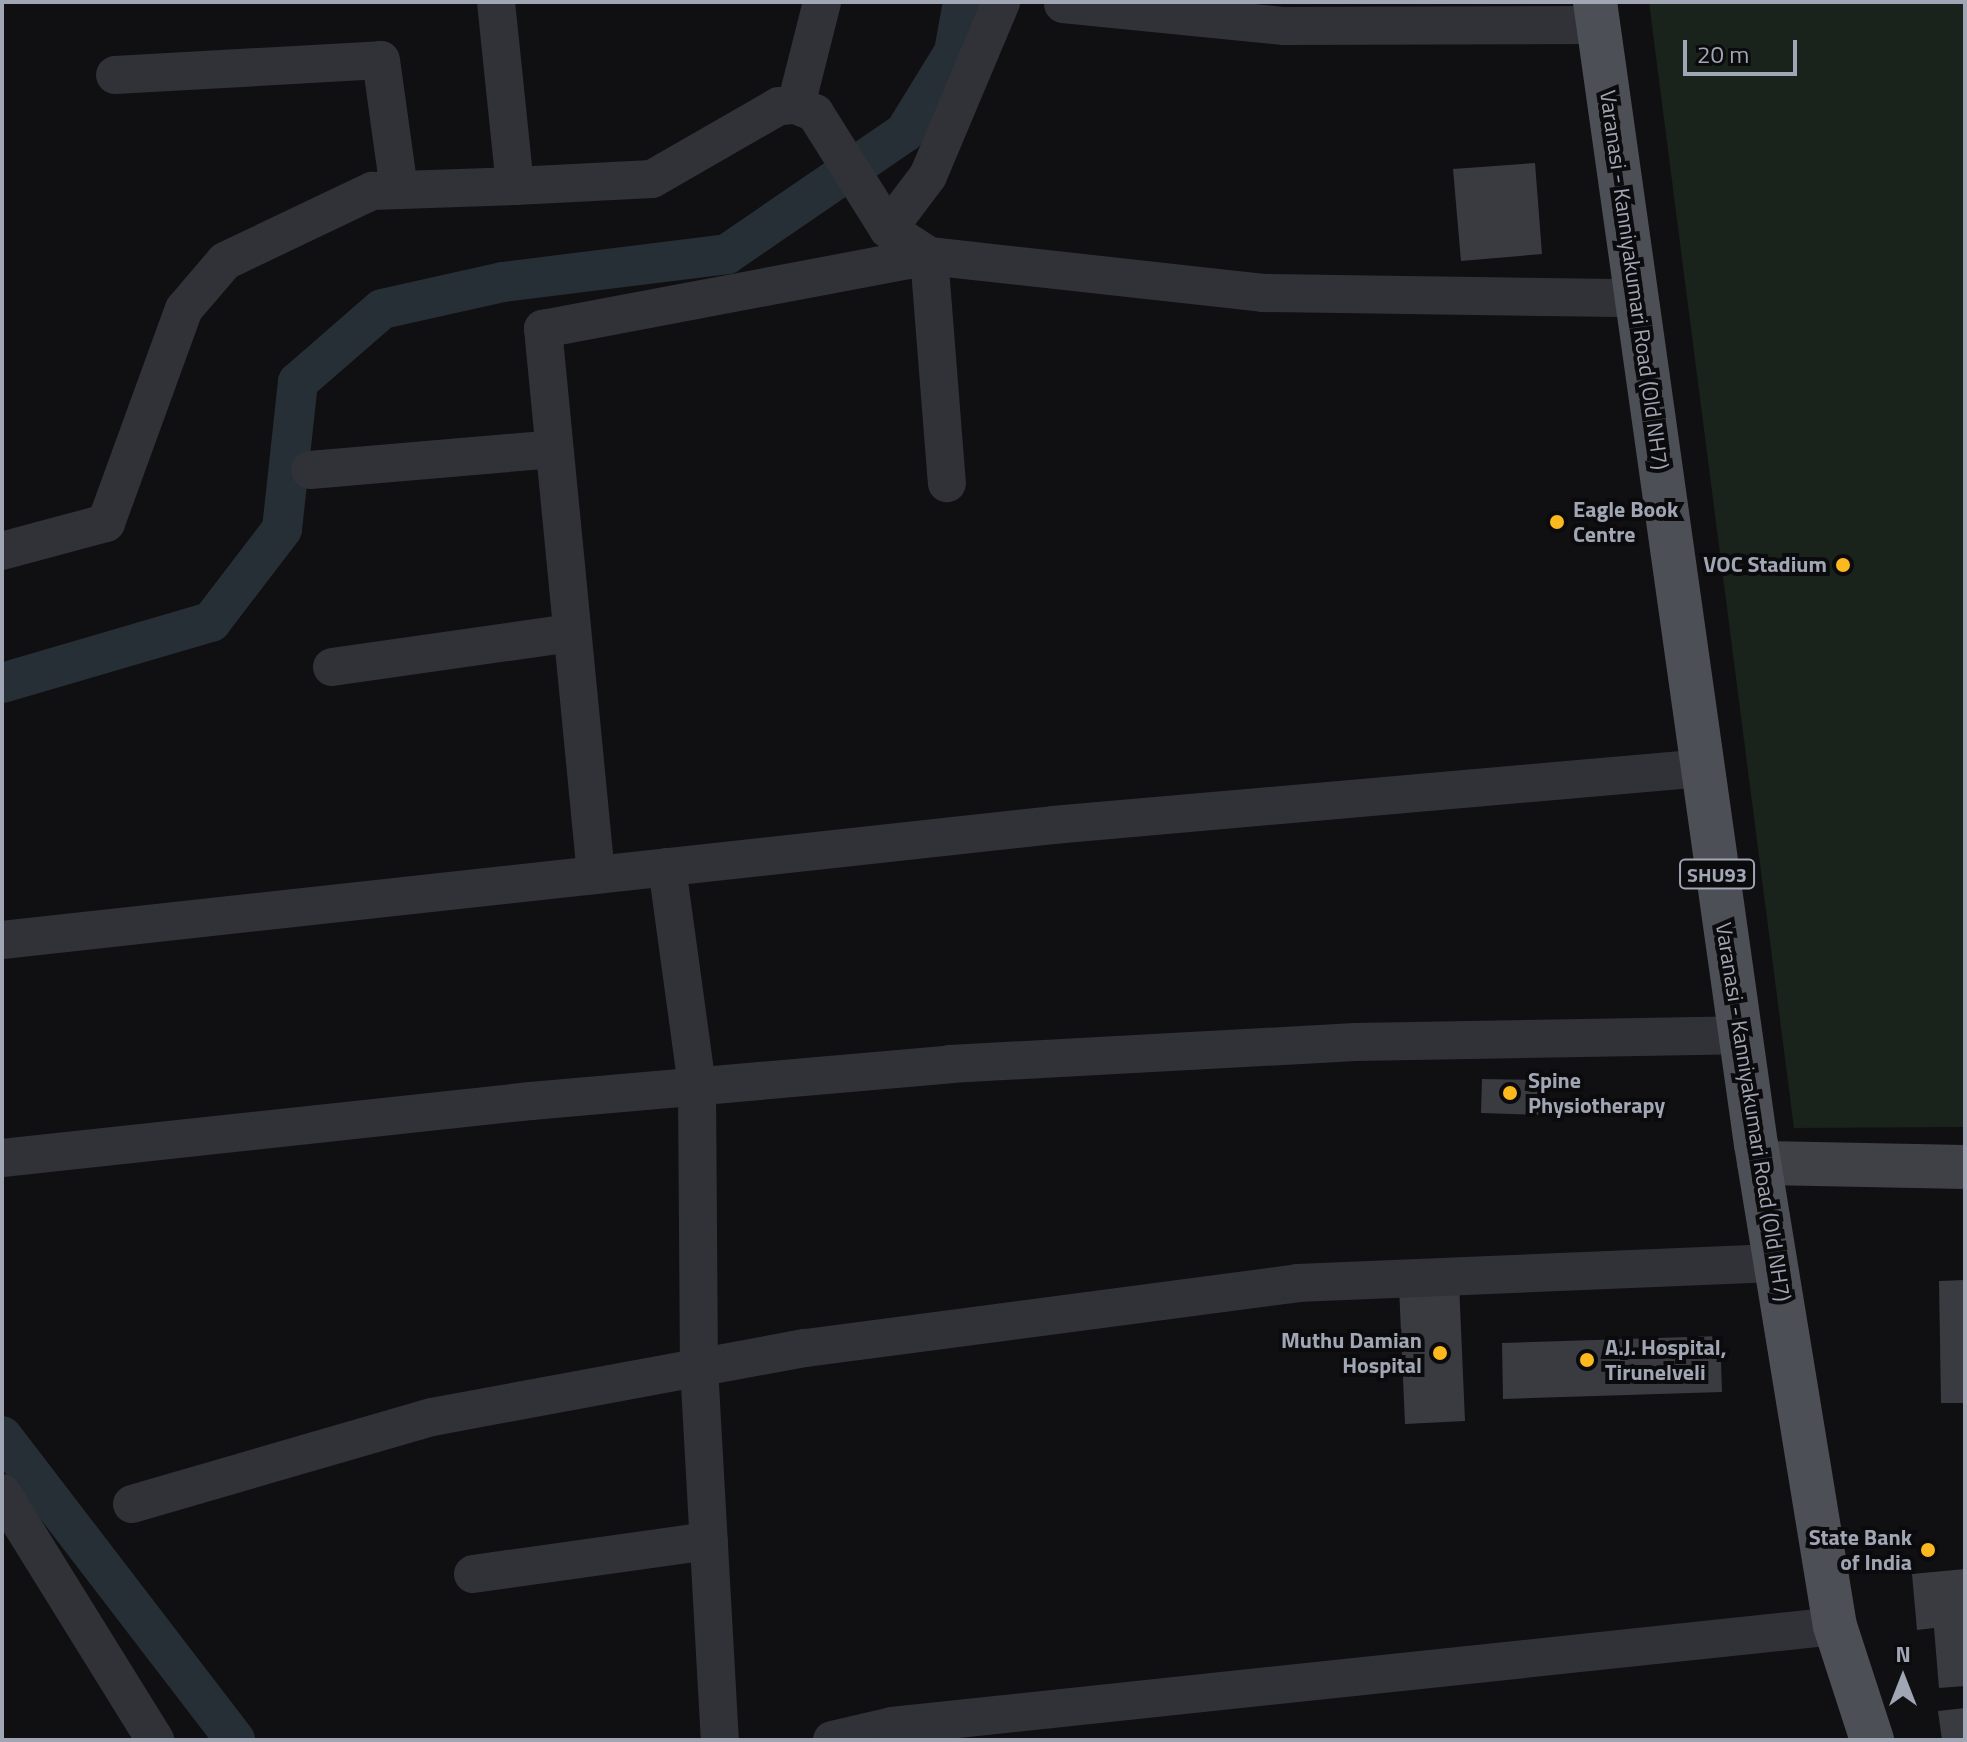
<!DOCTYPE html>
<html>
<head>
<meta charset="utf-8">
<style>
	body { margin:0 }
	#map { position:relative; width:1967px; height:1742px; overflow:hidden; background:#101012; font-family:"Titillium Web",sans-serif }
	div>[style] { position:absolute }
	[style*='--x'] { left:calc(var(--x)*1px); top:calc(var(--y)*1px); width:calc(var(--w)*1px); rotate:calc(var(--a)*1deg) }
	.green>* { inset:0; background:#1a221c }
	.canal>* { height:40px; margin:-20px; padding:0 20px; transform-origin:20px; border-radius:20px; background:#262f36 }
	.building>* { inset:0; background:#3a3b40 }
	.street>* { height:38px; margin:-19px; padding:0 19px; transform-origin:19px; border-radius:19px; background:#313237 }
	.secondary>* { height:44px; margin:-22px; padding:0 22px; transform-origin:22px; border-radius:22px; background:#3f4147 }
	.primary>* { height:44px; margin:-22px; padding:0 22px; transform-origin:22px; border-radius:22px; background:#4d4f56 }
	.dots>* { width:22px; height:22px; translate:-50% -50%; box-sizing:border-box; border:4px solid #0b0b0d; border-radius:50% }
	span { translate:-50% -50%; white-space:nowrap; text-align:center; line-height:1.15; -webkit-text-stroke:8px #0b0b0d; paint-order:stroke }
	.shield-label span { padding:2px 6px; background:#0b0b0d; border:2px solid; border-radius:6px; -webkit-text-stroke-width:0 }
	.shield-label { font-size:20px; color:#a1a6b4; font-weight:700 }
	.street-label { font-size:22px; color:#a1a6b4 }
	.poi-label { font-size:22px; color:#a1a6b4; font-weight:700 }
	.left { translate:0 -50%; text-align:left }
	.right { translate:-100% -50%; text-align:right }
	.frame { position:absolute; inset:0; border:4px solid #a1a6b4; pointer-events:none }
	.north { position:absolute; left:1863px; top:1638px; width:80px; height:80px; -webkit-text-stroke:6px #0b0b0d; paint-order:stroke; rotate:0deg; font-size:22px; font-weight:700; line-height:32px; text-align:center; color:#a1a6b4 }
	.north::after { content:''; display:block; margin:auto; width:28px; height:36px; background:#a1a6b4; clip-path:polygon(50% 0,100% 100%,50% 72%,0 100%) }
	.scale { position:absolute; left:1683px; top:40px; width:114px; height:36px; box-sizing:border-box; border:4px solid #a1a6b4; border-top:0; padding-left:10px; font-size:24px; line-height:28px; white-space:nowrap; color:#a1a6b4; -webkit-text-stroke:6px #0b0b0d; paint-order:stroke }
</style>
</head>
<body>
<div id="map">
	<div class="green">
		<i style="clip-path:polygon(1649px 2px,1965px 2px,1965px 1127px,1794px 1128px)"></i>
	</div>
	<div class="canal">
		<i style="--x:2;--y:683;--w:218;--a:-16.3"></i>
		<i style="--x:211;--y:622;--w:117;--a:-52.6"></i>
		<i style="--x:282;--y:529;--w:148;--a:-83.8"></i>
		<i style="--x:298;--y:382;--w:111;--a:-41"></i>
		<i style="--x:382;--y:309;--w:124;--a:-12.6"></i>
		<i style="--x:503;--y:282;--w:226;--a:-7.1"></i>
		<i style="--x:727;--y:254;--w:216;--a:-34.4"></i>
		<i style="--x:905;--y:132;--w:94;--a:-58.5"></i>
		<i style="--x:954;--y:52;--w:51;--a:-79.8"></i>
		<i style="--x:2;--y:1436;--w:383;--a:52.5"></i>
	</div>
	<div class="building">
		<i style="clip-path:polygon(1535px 163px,1542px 254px,1461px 261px,1453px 169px)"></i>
		<i style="clip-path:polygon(1482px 1079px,1545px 1080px,1545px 1115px,1481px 1113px)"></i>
		<i style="clip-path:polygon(1965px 1280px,1965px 1403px,1941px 1403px,1939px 1281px)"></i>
		<i style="clip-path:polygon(1459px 1283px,1465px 1421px,1405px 1424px,1399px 1286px)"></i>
		<i style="clip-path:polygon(1720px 1336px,1722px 1392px,1503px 1399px,1502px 1343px)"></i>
		<i style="clip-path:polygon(1965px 1569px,1965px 1686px,1939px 1688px,1934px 1628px,1917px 1630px,1912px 1574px)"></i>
		<i style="clip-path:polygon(1965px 1708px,1965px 1740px,1942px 1740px,1938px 1711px)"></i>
	</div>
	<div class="street">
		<i style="--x:496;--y:2;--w:185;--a:84.1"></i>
		<i style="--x:515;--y:186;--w:137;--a:-2.9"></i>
		<i style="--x:652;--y:179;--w:146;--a:-29.9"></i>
		<i style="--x:779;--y:106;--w:17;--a:-3"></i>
		<i style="--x:796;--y:105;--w:21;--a:23"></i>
		<i style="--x:815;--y:113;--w:137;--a:57.8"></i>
		<i style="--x:888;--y:229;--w:49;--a:33.4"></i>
		<i style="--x:929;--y:256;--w:336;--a:6.3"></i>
		<i style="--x:1263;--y:293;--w:373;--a:0.8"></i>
		<i style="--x:1063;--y:4;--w:222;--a:5.7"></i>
		<i style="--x:1284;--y:26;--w:314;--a:-0.2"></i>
		<i style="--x:115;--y:75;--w:266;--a:-3.2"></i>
		<i style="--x:381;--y:60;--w:131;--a:82.1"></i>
		<i style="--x:796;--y:105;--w:106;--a:-75.8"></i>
		<i style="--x:888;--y:229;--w:66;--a:-53"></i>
		<i style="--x:928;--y:176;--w:189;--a:-67.2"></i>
		<i style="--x:310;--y:470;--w:245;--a:-4.9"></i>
		<i style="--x:2;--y:551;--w:108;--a:-15.1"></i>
		<i style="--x:106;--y:523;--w:228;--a:-70"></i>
		<i style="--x:184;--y:309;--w:63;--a:-49.5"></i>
		<i style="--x:225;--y:261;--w:163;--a:-25.5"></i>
		<i style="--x:372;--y:191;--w:143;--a:-2"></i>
		<i style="--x:332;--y:667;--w:242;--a:-8.1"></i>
		<i style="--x:667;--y:867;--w:221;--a:82.2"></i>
		<i style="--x:697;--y:1086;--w:281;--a:89.6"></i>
		<i style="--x:699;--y:1367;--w:374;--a:86.8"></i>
		<i style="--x:596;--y:875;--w:549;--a:-95.54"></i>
		<i style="--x:543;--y:329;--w:393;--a:-10.7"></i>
		<i style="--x:929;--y:256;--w:228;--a:85.5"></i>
		<i style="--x:2;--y:940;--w:1057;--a:-6.24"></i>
		<i style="--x:1053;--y:825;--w:652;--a:-5.01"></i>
		<i style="--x:2;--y:1158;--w:532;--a:-6.15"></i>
		<i style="--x:531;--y:1101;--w:421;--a:-5"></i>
		<i style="--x:950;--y:1064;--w:406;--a:-3.1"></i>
		<i style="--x:1355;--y:1042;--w:385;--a:-1"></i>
		<i style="--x:2;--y:1493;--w:291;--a:58.2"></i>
		<i style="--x:132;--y:1504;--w:312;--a:-16.2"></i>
		<i style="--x:432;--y:1417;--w:380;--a:-10.5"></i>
		<i style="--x:806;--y:1348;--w:495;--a:-7.5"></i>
		<i style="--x:1297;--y:1283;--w:478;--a:-2.4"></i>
		<i style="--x:473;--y:1574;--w:238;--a:-8"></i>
		<i style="--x:832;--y:1740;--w:62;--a:-13.1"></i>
		<i style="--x:892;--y:1726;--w:948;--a:-6.05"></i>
	</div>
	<div class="secondary">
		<i style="--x:1759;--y:1163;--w:206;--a:1.1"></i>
	</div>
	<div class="primary">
		<i style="--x:1595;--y:2;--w:1153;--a:81.98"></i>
		<i style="--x:1756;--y:1144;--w:488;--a:80.7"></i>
		<i style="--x:1835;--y:1626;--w:120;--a:72"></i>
	</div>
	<div class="dots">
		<i style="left:1557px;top:522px;background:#fbb81f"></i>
		<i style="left:1843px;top:565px;background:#fbb81f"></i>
		<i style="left:1510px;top:1093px;background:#fbb81f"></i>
		<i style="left:1440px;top:1353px;background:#fbb81f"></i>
		<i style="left:1587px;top:1360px;background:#fbb81f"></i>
		<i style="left:1928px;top:1550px;background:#fbb81f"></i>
	</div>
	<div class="shield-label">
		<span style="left:1717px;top:874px">SHU93</span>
	</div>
	<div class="street-label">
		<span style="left:1634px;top:280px;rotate:82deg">Varanasi - Kanniyakumari Road (Old NH7)</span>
		<span style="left:1753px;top:1112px;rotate:81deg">Varanasi - Kanniyakumari Road (Old NH7)</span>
	</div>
	<div class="poi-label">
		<span class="left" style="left:1573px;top:522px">Eagle Book<br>Centre</span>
		<span class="right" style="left:1827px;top:565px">VOC Stadium</span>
		<span class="left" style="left:1528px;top:1093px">Spine<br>Physiotherapy</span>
		<span class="right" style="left:1422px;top:1353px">Muthu Damian<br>Hospital</span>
		<span class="left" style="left:1605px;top:1360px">A.J. Hospital,<br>Tirunelveli</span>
		<span class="right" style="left:1912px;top:1550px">State Bank<br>of India</span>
	</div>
	<div class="frame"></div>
	<div class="north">N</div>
	<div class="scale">20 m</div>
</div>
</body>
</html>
